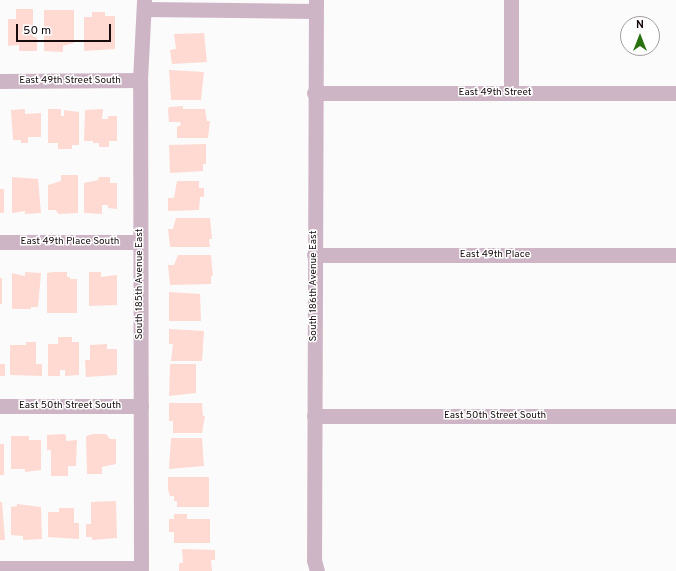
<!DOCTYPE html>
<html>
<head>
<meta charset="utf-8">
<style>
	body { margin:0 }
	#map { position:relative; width:676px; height:571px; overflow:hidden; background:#fbfbfb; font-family:Overpass,sans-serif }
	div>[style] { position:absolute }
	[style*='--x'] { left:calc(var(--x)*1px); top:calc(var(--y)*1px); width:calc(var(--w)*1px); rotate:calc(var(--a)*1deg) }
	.building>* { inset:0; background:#fedad2 }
	.minor>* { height:15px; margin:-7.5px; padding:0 7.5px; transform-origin:7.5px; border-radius:7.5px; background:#ceb5c6 }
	span { translate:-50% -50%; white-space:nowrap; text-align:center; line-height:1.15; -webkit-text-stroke:3px #fff; paint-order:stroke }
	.street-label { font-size:10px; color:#170b0e }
	.north { position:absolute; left:620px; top:16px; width:40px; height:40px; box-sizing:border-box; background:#fff; border:1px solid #a29d9f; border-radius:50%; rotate:0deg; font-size:11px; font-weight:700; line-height:16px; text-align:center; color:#170b0e }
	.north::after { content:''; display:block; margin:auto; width:14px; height:18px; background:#287010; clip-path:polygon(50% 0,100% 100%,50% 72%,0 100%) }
	.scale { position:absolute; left:16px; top:24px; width:95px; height:18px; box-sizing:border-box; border:2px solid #170b0e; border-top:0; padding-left:5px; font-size:12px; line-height:14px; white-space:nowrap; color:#170b0e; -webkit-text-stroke:3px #fff; paint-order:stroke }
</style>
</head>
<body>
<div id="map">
	<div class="building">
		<i style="clip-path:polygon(16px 9px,33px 9px,33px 37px,37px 37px,37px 51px,19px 51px,19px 45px,8px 46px,8px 19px,16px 19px)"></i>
		<i style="clip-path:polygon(44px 10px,74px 10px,74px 43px,63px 46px,63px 52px,44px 51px)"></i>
		<i style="clip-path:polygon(92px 12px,105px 12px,105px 16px,115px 16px,115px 49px,84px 51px,84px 17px,92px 17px)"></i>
		<i style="clip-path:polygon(204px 33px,207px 62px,172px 64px,170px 50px,176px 49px,174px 34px)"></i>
		<i style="clip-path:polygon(169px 70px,204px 72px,201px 100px,171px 100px)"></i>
		<i style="clip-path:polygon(183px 106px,183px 109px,205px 109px,207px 121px,210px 121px,208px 138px,177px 138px,177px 127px,181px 125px,180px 122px,169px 122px,168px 109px,169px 107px)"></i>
		<i style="clip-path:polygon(25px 109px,25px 114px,41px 113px,41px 137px,28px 137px,28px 143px,21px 143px,21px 140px,13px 140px,11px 110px)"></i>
		<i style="clip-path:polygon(48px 109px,61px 109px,61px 116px,64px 116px,64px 110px,79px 112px,79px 145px,72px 145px,72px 149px,58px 149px,58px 143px,48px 143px)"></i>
		<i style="clip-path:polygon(103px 109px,102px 119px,108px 119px,108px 116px,117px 116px,117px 141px,109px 141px,109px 147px,99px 147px,99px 143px,93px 143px,93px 141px,84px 141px,85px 110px)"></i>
		<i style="clip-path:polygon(206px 144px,206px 164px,203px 164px,203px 171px,170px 173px,169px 145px)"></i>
		<i style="clip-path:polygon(61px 175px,78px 175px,78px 213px,59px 214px,55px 210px,48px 210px,48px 185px,61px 181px)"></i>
		<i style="clip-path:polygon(12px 177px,38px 179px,41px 213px,25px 214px,25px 211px,12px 213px)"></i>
		<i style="clip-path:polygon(99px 177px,110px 177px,110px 183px,117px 183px,117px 209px,108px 208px,108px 205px,102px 205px,102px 214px,84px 213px,84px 183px,98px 180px)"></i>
		<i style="clip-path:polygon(177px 181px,199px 181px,199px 188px,204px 188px,204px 197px,200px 197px,199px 210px,168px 211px,168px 198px,174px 198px)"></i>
		<i style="clip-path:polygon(0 189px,4px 189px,4px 213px,0 213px)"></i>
		<i style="clip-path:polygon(176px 218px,210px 218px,212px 239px,209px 239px,210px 247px,170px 247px,168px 229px,173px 229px)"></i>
		<i style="clip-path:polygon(178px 255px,211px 255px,213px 276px,211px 276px,211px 284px,170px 285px,168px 265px,174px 265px)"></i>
		<i style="clip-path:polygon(25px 272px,41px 273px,38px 307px,31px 307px,31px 309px,12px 309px,12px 273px,25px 276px)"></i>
		<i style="clip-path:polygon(53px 272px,67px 272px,67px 277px,70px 277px,70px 279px,77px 279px,77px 313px,47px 313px,47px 273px)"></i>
		<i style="clip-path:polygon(89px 272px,101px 272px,101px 277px,117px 275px,117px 305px,89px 306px)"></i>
		<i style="clip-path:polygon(0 278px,2px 278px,2px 304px,0 304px)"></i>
		<i style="clip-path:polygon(169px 292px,200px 294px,201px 321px,169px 321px)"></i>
		<i style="clip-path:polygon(169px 329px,204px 331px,202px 361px,171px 361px,173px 344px,169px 344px)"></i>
		<i style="clip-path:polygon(58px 337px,72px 337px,72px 342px,79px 342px,79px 375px,65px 376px,65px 370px,60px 370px,60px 376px,48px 376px,48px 344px,58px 344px)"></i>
		<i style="clip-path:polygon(26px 342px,36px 342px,36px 364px,42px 364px,42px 376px,10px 375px,10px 345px,26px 345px)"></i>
		<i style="clip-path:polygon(107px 344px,107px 349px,117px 349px,117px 375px,86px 377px,85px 360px,90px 360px,90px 345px)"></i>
		<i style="clip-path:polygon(0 364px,5px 364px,5px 376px,0 376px)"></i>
		<i style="clip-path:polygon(170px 364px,196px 364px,196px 393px,169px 396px)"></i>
		<i style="clip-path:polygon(169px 403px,202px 403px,203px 416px,205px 416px,202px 433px,173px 433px,173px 421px,169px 421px)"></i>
		<i style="clip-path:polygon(64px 434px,66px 435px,66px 441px,77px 440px,76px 466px,68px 466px,68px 476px,51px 476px,51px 450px,47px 450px,47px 435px)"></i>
		<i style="clip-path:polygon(93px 434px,106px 434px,110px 439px,116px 439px,116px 464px,102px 467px,102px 474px,87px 474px,86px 436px)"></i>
		<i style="clip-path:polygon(11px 436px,29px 436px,29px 440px,41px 440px,41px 470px,25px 472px,25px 469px,11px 469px)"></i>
		<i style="clip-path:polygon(171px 438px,202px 438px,204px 466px,169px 469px)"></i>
		<i style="clip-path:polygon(0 444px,4px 444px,4px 475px,0 475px)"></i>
		<i style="clip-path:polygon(168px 477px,209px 477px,209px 507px,177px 507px,177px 501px,174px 501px,174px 496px,170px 496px,168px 490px)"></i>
		<i style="clip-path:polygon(116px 501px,117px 538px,92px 540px,92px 537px,86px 537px,86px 524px,91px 524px,91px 502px)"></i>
		<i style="clip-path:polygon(0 502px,2px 502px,5px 540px,0 540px)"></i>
		<i style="clip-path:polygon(17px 504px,41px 507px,42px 539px,23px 540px,23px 536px,11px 535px,11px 507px,17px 506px)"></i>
		<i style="clip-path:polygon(59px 508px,74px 508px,74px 523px,79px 523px,79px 539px,48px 537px,48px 512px,59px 512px)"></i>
		<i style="clip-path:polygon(174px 514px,187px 514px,187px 519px,210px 519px,210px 543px,174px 543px,174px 532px,169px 532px,169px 519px,174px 519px)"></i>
		<i style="clip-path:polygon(182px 549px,215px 550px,215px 560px,211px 560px,212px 571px,179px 571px,179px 563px,183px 563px)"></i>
	</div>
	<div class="minor">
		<i style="--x:316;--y:0;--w:560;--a:90.2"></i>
		<i style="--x:314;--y:560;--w:11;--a:75"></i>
		<i style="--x:511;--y:0;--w:93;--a:90"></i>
		<i style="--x:144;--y:9;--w:171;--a:0.7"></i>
		<i style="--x:0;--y:81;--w:140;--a:-0.4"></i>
		<i style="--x:314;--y:93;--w:362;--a:0"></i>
		<i style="--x:0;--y:242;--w:140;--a:0"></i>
		<i style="--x:314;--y:255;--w:362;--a:0"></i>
		<i style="--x:0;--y:406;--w:141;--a:0"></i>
		<i style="--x:314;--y:416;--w:362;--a:0"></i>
		<i style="--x:0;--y:568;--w:141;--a:0"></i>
		<i style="--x:141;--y:568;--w:488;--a:-90.1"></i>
		<i style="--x:140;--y:80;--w:80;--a:-87.1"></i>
	</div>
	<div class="street-label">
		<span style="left:70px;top:81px">East 49th Street South</span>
		<span style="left:495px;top:93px">East 49th Street</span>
		<span style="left:70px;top:242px">East 49th Place South</span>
		<span style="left:495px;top:255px">East 49th Place</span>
		<span style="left:140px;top:284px;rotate:-90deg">South 185th Avenue East</span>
		<span style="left:314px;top:286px;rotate:-90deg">South 186th Avenue East</span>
		<span style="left:70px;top:406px">East 50th Street South</span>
		<span style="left:495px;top:416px">East 50th Street South</span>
	</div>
	<div class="north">N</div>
	<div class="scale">50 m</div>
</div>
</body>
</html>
